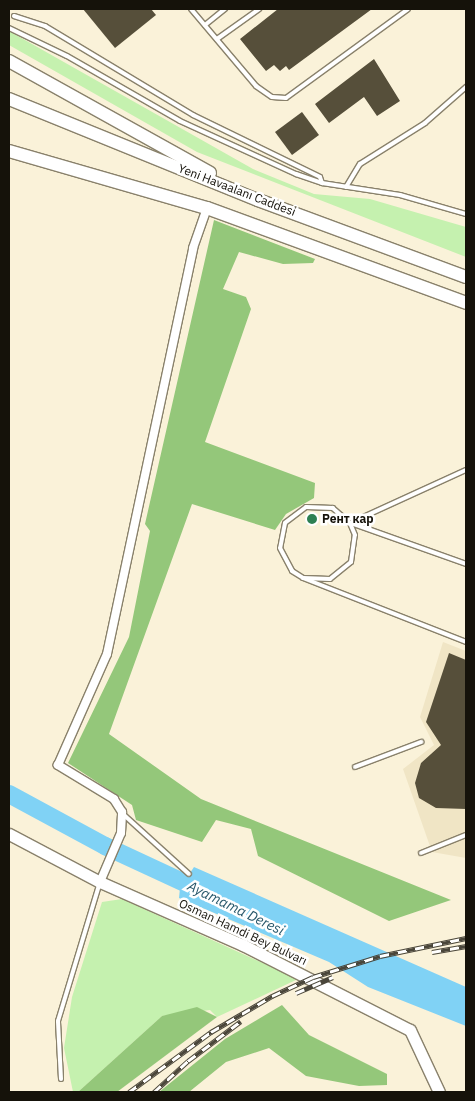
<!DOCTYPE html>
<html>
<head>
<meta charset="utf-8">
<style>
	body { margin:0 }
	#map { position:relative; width:475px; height:1101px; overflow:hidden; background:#faf2d9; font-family:"IBM Plex Sans",sans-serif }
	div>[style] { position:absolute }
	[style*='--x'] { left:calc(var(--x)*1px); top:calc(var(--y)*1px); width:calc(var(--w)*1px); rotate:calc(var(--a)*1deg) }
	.built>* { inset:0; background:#f0e5c5 }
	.green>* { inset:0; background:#c5f1af }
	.forest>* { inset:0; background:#94c77a }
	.water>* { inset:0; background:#80d2f5 }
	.river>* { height:18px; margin:-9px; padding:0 9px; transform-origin:9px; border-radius:9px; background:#80d2f5 }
	.building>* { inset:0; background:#564f3a }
	.roads { filter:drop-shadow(1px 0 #89816b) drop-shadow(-1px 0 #89816b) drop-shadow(0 1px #89816b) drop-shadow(0 -1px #89816b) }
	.lane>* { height:4px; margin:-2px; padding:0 2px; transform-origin:2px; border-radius:2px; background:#fff }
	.street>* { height:8px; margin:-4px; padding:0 4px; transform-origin:4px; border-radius:4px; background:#fff }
	.secondary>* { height:11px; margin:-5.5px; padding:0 5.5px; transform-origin:5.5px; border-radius:5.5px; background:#fff }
	.primary>* { height:12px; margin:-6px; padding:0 6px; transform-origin:6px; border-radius:6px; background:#fff }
	.rail>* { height:5px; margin-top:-2.5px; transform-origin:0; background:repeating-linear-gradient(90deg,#fff 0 9px,#4a463a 0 18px); box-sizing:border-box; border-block:1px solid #4a463a }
	.dots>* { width:14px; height:14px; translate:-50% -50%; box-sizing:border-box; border:2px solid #fff; border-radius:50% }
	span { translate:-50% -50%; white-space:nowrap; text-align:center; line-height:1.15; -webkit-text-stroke:5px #fff; paint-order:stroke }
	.street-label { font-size:12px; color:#15120a }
	.poi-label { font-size:12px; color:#15120a; font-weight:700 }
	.left { translate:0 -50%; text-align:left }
	.water-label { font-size:14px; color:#2a596c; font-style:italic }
	.frame { position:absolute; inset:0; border:10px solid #15120a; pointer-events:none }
</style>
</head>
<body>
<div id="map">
	<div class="built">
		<i style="clip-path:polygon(443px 642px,466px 651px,466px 858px,432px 852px,403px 769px,434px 745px,420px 717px)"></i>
	</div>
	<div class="green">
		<i style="clip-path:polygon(9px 31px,253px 169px,314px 194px,370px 199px,466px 227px,466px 257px,197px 152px,9px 45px)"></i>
		<i style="clip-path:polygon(122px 899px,298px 979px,217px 1017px,210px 1010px,162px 1016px,78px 1092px,73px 1092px,64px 1048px,72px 997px,102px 902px)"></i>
	</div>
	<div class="forest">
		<i style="clip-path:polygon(214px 220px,315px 259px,313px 263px,283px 264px,239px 252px,223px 289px,246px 297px,251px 309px,205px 442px,315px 483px,314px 498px,286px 514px,275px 530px,192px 504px,109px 734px,201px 799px,451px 900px,389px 921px,258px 856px,251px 829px,216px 820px,202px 842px,136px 820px,132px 805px,68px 763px,129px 637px,150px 531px,145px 524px)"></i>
		<i style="clip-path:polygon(282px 1005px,309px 1035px,387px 1074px,387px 1085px,359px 1086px,306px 1076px,269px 1048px,226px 1062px,189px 1092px,159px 1092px,225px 1039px)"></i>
		<i style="clip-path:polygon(197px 1007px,217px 1017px,117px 1092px,78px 1092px,162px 1016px)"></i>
	</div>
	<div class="water">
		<i style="clip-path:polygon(194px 867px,466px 987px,466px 1026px,368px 987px,329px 962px,179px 898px,180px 888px)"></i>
	</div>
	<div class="river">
		<i style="--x:9;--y:794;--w:109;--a:28.4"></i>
		<i style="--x:105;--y:846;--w:109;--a:24.9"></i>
	</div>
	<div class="building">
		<i style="clip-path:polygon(83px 9px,151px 9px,156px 15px,115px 48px)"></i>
		<i style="clip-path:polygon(278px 9px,372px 9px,289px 70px,286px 66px,280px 71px,274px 65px,266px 71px,240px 39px)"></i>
		<i style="clip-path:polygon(374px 59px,400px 101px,377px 116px,364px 97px,329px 123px,315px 104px)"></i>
		<i style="clip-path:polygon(302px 112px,319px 135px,292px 155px,275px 132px)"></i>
		<i style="clip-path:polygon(449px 653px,466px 660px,466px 809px,436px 808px,419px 798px,415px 783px,421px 763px,441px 745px,426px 722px)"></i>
	</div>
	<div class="roads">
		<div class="lane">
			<i style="--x:191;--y:9;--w:101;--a:49.8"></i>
			<i style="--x:256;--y:86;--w:19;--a:35"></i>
			<i style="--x:272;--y:97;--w:14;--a:4"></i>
			<i style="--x:286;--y:98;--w:151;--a:-36.1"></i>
			<i style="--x:14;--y:16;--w:33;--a:18"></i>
			<i style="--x:45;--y:26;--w:173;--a:31"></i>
			<i style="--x:193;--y:115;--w:141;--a:26"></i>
			<i style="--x:320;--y:177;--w:6;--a:72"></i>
			<i style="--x:205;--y:25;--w:26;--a:-39"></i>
			<i style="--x:9;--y:28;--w:64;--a:25.8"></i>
			<i style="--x:67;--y:56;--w:130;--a:29.9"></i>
			<i style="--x:180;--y:121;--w:128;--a:24.6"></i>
			<i style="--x:296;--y:174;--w:28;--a:19"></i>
			<i style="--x:322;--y:183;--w:79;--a:8.7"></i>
			<i style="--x:400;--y:195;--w:69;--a:16.1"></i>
			<i style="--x:217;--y:39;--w:52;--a:-35.5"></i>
			<i style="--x:346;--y:187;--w:27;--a:-59"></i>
			<i style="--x:360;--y:164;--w:77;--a:-32.2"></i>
			<i style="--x:425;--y:123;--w:55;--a:-41.3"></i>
			<i style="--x:350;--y:523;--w:128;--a:-24.6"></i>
			<i style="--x:351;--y:523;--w:122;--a:19.6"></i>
			<i style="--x:303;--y:578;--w:27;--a:2"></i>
			<i style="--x:330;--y:579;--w:27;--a:-39"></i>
			<i style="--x:351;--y:562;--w:27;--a:-82"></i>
			<i style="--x:355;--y:535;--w:13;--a:-113"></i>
			<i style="--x:350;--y:523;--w:23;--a:-139"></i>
			<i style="--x:333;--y:508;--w:27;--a:-178"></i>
			<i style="--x:306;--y:507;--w:26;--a:143"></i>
			<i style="--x:285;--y:523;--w:25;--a:101"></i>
			<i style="--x:280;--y:548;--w:26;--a:62"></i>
			<i style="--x:292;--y:571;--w:13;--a:32"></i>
			<i style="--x:303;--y:578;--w:175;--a:21.4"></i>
			<i style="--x:355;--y:767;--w:71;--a:-20.7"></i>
			<i style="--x:123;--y:814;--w:89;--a:42.3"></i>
			<i style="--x:421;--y:853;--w:48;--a:-21.8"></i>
			<i style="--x:61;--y:1079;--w:58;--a:-93"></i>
			<i style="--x:58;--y:1021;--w:142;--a:-73.2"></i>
		</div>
		<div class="street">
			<i style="--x:100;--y:882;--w:53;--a:-66.8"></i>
			<i style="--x:121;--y:833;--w:21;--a:-87"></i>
			<i style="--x:122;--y:812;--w:15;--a:-122"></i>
			<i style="--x:114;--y:799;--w:66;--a:-148.7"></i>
			<i style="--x:58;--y:765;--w:121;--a:-66.2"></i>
			<i style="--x:107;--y:654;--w:415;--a:-78"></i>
			<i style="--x:193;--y:248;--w:42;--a:-70.7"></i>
		</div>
		<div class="secondary">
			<i style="--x:9;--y:834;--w:103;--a:27.8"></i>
			<i style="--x:100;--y:882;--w:156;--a:23.8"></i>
			<i style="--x:243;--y:945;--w:187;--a:27"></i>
			<i style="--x:410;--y:1030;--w:68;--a:64.9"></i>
		</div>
		<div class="primary">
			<i style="--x:9;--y:61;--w:230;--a:29.1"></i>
			<i style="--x:9;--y:99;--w:269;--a:22.1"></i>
			<i style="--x:258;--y:200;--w:222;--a:20.3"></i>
			<i style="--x:9;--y:151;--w:206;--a:16.1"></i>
			<i style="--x:207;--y:208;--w:276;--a:20.1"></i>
		</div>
	</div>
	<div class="rail">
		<i style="--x:432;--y:952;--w:35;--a:-10"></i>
		<i style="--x:296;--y:993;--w:40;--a:-23.4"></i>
		<i style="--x:129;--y:1092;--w:102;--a:-36.2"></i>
		<i style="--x:211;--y:1032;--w:71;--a:-30.5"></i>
		<i style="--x:272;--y:996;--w:45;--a:-24.9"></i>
		<i style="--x:313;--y:977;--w:70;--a:-17.4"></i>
		<i style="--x:380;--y:956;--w:88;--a:-11.8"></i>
		<i style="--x:154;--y:1092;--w:46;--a:-42.4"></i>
		<i style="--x:188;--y:1061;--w:66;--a:-37"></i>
	</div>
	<div class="dots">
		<i style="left:312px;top:519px;background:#2d8052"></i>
	</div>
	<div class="street-label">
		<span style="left:237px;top:190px;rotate:21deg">Yeni Havaalanı Caddesi</span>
		<span style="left:243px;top:932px;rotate:25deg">Osman Hamdi Bey Bulvarı</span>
	</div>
	<div class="poi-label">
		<span class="left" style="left:322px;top:519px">Рент кар</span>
	</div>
	<div class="water-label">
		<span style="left:236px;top:908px;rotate:26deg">Ayamama Deresi</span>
	</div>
	<div class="frame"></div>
</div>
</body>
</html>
